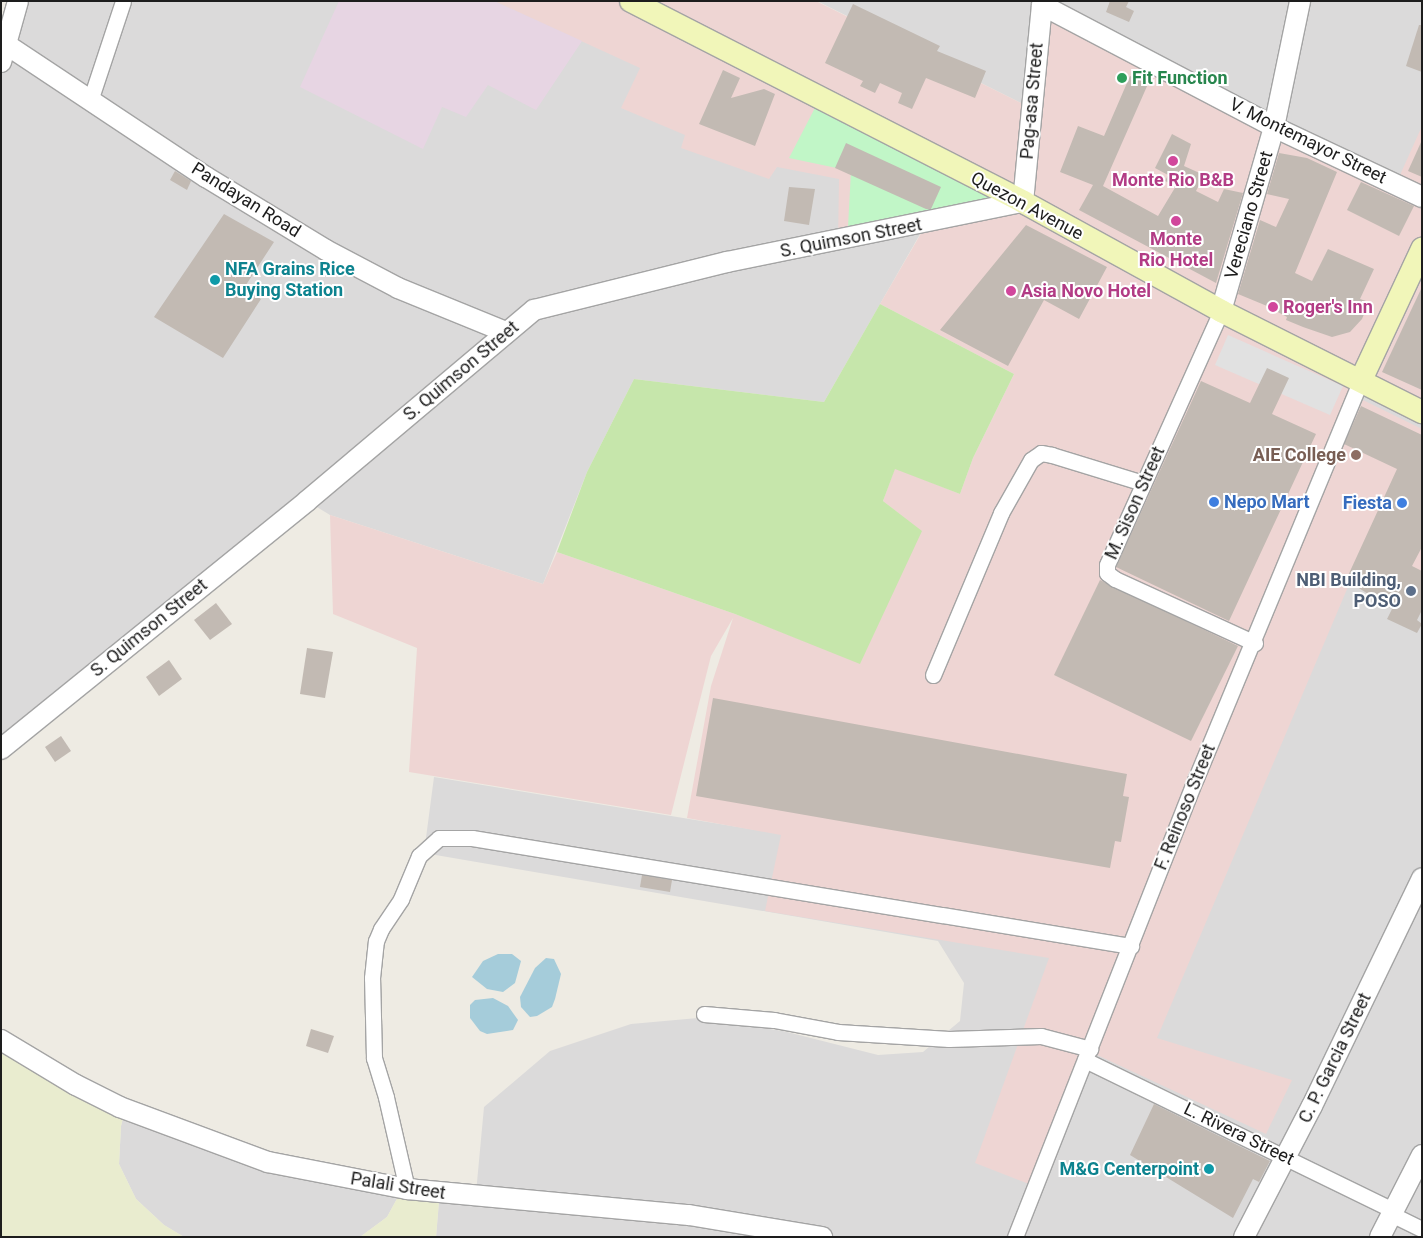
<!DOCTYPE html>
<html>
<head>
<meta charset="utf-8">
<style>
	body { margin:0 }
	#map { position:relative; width:1423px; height:1238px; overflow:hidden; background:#eeebe3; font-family:Roboto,sans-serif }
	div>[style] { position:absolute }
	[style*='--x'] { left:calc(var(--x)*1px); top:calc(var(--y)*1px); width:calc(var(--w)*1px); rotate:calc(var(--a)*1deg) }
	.residential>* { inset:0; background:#dbdada }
	.commercial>* { inset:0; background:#eed5d3 }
	.industrial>* { inset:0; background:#e7d5e3 }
	.farmland>* { inset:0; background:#e9eccf }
	.grass>* { inset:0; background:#c6e6ab }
	.park>* { inset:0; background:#c1f6c7 }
	.parking>* { inset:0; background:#e1e1e1 }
	.water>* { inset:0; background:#a5ccda }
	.building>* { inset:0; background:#c2bab3 }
	.roads { filter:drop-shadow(1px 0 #a4a4a4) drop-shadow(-1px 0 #a4a4a4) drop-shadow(0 1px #a4a4a4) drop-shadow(0 -1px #a4a4a4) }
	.minor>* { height:15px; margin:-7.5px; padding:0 7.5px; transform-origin:7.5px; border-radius:7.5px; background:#fff }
	.tertiary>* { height:20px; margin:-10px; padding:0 10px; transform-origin:10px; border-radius:10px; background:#fff }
	.secondary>* { height:22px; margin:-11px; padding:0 11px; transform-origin:11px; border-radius:11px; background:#f1f6b9 }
	.dots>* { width:14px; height:14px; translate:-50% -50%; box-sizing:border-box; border:2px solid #fff; border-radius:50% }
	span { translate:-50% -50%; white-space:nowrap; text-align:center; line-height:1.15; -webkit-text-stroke:4px #fff; paint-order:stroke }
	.leisure-label { font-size:18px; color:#27864d; font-weight:700 }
	.left { translate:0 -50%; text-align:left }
	.street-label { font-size:18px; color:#1d1d1d }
	.hotel-label { font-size:18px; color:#b23c85; font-weight:700 }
	.culture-label { font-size:18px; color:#0d838f; font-weight:700 }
	.right { translate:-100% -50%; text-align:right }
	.education-label { font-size:18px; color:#785e54; font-weight:700 }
	.shop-label { font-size:18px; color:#366cbe; font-weight:700 }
	.service-label { font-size:18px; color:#4e5e75; font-weight:700 }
	.frame { position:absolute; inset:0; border:2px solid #1d1d1d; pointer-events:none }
</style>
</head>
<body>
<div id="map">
	<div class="residential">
		<i style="clip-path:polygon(22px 1px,631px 1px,923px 229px,824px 402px,634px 379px,587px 472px,543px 584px,330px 515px,307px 501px,1px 752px,1px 63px)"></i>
		<i style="clip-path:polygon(817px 1px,1422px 1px,1422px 197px,1031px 108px)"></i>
		<i style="clip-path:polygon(1361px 380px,1422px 412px,1422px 1237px,436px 1237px,440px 1189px,476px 1193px,484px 1107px,550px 1051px,631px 1024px,698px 1018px,783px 1031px,878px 1055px,923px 1052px,960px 1021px,964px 983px,938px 941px,424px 853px,434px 777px,781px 834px)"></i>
		<i style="clip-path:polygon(127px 1102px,273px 1158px,405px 1184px,387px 1217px,360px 1237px,184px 1237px,164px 1225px,136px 1199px,119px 1164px,121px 1126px)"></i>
	</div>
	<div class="commercial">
		<i style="clip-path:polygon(494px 1px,816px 1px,1031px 108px,1042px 5px,1396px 184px,1422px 126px,1422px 412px,1362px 380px,1029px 1184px,975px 1163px,1049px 958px,765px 911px,781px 835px,687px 818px,711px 686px,733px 618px,711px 656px,671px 815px,409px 772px,417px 648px,333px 614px,330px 515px,543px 584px,557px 552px,735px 614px,860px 663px,921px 531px,883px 501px,895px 468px,960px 494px,973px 458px,1014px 374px,880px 304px,923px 230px,838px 244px,839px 179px,777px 167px,769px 179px,681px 148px,685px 135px,621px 108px,640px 68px)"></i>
		<i style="clip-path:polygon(1363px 400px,1422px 429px,1422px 608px,1353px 575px,1157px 1038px,1292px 1080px,1266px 1134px,1093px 1053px,1259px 642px)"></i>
	</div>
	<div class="industrial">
		<i style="clip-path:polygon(339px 1px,494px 1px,582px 41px,536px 110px,488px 85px,466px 117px,442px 107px,423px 149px,300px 87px)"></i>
	</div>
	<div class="farmland">
		<i style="clip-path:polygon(1px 1036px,127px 1102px,121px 1126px,119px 1164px,136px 1199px,164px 1225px,184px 1237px,1px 1237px)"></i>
		<i style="clip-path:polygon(405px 1184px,440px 1189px,436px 1237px,360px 1237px,387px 1217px)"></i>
	</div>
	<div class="grass">
		<i style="clip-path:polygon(880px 304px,1014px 374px,973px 458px,960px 494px,895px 469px,883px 501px,922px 531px,860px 664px,735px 614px,557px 552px,587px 472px,634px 379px,824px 402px)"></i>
	</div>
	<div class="park">
		<i style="clip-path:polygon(817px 104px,998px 196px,947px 210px,848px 227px,851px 171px,789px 158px)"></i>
	</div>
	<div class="parking">
		<i style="clip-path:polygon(1228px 335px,1343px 386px,1330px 415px,1215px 365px)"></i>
	</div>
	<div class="water">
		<i style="clip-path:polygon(498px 954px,512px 954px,521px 961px,515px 983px,503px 992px,487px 989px,472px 977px,483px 961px)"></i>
		<i style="clip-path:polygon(546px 958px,554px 959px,561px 974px,555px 999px,552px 1007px,537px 1016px,530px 1017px,521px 1007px,520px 997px,535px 968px)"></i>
		<i style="clip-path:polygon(493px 998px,508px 1006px,518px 1020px,513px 1030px,487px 1034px,480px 1031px,470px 1018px,470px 1005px,475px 1000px)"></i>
	</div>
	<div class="building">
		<i style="clip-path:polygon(1110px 1px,1129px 1px,1126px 7px,1134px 11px,1129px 22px,1106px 12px)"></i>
		<i style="clip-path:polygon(853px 4px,940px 46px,937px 51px,986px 71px,975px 98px,926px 78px,912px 109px,898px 103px,902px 93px,880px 83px,875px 93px,860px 86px,863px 81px,825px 63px)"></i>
		<i style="clip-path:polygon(1419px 25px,1422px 25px,1422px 72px,1406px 66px)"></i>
		<i style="clip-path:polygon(723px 70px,740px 78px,731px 98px,764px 89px,775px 94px,755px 146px,699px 124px)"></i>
		<i style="clip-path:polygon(1130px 76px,1148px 84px,1103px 186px,1158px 216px,1176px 186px,1165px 181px,1168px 175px,1155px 168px,1172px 134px,1191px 144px,1184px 166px,1204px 175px,1196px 191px,1218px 202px,1224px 189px,1243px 193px,1216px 283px,1079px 210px,1093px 185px,1060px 172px,1078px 126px,1104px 136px)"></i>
		<i style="clip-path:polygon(1422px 140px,1422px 177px,1408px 171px)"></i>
		<i style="clip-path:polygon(846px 143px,941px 187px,931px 209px,926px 209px,835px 168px)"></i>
		<i style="clip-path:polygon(1279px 153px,1307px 158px,1337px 172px,1295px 273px,1312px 281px,1328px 249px,1374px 269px,1360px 299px,1369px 302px,1362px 319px,1350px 332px,1332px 337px,1303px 327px,1286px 320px,1287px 317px,1267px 306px,1238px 294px,1260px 220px,1276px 227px,1289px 199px,1267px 194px)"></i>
		<i style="clip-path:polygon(175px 171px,191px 181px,187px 190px,170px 180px)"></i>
		<i style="clip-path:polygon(1361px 182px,1414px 206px,1399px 236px,1347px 210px)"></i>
		<i style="clip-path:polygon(789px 187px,815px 189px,809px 225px,784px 221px)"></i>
		<i style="clip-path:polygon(224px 214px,274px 242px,244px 288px,261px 299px,223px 358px,154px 317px)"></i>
		<i style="clip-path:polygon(1026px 225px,1107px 267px,1079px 319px,1044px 300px,1008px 366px,940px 330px)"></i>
		<i style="clip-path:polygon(1422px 287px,1422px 390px,1382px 372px)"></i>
		<i style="clip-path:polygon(1267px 368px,1289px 378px,1272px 414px,1316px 434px,1229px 621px,1116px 567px,1201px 381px,1250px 403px)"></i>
		<i style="clip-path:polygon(1361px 406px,1422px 435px,1422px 547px,1412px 566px,1422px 571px,1422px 610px,1417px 620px,1422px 624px,1417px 633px,1387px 619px,1392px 609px,1346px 580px,1397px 469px,1344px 444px)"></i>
		<i style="clip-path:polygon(1100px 580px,1238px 646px,1191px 741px,1054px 675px)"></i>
		<i style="clip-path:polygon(216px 603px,232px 624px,210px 640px,194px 620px)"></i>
		<i style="clip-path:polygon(307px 648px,333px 652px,325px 698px,300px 694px)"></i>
		<i style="clip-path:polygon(169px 660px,182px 679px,159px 696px,146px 677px)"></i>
		<i style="clip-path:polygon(713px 698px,1127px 774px,1123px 796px,1129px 797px,1121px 842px,1115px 841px,1110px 868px,696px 796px)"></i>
		<i style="clip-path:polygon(61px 736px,71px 751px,55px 762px,45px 747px)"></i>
		<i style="clip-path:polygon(642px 875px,672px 880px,670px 892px,640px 887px)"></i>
		<i style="clip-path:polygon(311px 1029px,334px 1036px,328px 1053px,306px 1046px)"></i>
		<i style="clip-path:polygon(1154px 1104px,1270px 1161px,1259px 1182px,1253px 1179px,1233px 1218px,1130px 1155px)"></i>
	</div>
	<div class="roads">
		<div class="minor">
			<i style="--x:90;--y:101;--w:105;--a:-71.7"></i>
			<i style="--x:1221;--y:311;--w:278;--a:114.2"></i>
			<i style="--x:1107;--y:565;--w:8;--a:90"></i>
			<i style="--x:1107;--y:573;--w:10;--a:37"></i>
			<i style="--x:1115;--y:579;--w:154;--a:24.6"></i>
			<i style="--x:933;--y:675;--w:176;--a:-67.2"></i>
			<i style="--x:1001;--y:513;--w:61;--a:-60.5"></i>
			<i style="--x:1031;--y:460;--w:12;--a:-35"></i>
			<i style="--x:1041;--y:453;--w:11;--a:10"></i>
			<i style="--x:1052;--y:455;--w:95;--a:17.1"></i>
			<i style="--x:704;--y:1014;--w:70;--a:4.9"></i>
			<i style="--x:774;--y:1020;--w:65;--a:10.6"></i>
			<i style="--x:838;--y:1032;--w:111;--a:3.6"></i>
			<i style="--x:949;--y:1039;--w:92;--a:-1.9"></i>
			<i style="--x:1041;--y:1036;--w:51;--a:14.9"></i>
			<i style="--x:1085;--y:1060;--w:343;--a:26"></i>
			<i style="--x:407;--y:1189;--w:94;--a:-102.9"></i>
			<i style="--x:386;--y:1097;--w:41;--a:-107.1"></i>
			<i style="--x:374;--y:1058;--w:80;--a:-91.4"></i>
			<i style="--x:372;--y:978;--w:37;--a:-84"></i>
			<i style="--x:376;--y:941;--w:13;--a:-67"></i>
			<i style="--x:381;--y:929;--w:36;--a:-56"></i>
			<i style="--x:401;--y:899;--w:47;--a:-67.3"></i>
			<i style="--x:419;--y:856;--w:27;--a:-42"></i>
			<i style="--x:439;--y:838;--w:33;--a:0"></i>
			<i style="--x:472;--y:838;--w:668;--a:9.31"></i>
			<i style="--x:1391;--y:1214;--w:34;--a:26"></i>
			<i style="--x:1015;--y:1237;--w:493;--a:-68.5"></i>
			<i style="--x:1196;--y:778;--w:431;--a:-67.5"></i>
		</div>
		<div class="tertiary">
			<i style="--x:1;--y:41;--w:246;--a:33.6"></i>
			<i style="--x:206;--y:177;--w:140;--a:31.3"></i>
			<i style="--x:326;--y:250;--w:81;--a:27.8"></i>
			<i style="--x:398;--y:288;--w:117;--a:22.2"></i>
			<i style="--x:1;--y:62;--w:63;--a:-74.4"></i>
			<i style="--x:1221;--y:311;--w:191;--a:-73.9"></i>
			<i style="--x:1274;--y:127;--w:129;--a:-78.3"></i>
			<i style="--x:1;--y:749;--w:394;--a:-39"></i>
			<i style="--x:307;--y:501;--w:297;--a:-40.1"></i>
			<i style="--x:534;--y:310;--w:199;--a:-14"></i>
			<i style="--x:727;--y:262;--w:302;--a:-11.5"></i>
			<i style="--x:1023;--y:202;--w:198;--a:-84.5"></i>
			<i style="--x:1042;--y:5;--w:262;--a:27.7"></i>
			<i style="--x:1274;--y:127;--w:164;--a:25.3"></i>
			<i style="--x:1;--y:1040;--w:87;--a:31"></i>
			<i style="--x:76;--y:1085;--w:49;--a:26.6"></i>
			<i style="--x:120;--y:1107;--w:158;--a:20.4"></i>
			<i style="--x:268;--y:1162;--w:142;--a:11"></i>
			<i style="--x:407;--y:1189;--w:283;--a:5.3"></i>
			<i style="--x:689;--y:1215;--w:135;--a:9.4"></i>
			<i style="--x:1244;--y:1237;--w:148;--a:-62.6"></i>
			<i style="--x:1312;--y:1106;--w:253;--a:-64.2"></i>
			<i style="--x:1380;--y:1237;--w:92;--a:-62.9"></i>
		</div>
		<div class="secondary">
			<i style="--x:631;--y:1;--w:441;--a:27.1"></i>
			<i style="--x:1023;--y:202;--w:226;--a:28.8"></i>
			<i style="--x:1221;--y:311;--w:225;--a:26.7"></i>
			<i style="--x:1361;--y:380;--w:145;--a:-65"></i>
		</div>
	</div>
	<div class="dots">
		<i style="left:1122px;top:78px;background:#2e9e5b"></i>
		<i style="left:1173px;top:161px;background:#d1479c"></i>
		<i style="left:1176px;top:221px;background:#d1479c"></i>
		<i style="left:215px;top:280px;background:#0f9aa8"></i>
		<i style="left:1011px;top:291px;background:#d1479c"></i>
		<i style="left:1273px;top:307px;background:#d1479c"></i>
		<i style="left:1356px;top:455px;background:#8d6e63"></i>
		<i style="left:1214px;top:502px;background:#3f7fe0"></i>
		<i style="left:1402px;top:503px;background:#3f7fe0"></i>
		<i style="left:1411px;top:591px;background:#5c6f8a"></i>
		<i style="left:1209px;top:1169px;background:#0f9aa8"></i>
	</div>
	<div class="leisure-label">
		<span class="left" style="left:1132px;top:78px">Fit Function</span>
	</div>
	<div class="street-label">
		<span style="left:1032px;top:101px;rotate:-85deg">Pag-asa Street</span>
		<span style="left:1308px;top:141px;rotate:26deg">V. Montemayor Street</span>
		<span style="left:246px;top:200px;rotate:32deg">Pandayan Road</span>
		<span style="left:1027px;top:206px;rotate:28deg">Quezon Avenue</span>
		<span style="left:1249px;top:215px;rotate:-74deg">Vereciano Street</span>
		<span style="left:851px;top:238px;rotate:-11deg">S. Quimson Street</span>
		<span style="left:461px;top:371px;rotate:-40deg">S. Quimson Street</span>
		<span style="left:1135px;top:503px;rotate:-66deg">M. Sison Street</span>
		<span style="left:149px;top:628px;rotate:-39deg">S. Quimson Street</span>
		<span style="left:1185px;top:807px;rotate:-68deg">F. Reinoso Street</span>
		<span style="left:1335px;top:1058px;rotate:-64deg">C. P. Garcia Street</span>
		<span style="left:1239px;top:1134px;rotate:26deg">L. Rivera Street</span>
		<span style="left:398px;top:1186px;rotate:9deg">Palali Street</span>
	</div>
	<div class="hotel-label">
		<span style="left:1173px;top:180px">Monte Rio B&amp;B</span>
		<span style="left:1176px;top:250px">Monte<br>Rio Hotel</span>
		<span class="left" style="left:1021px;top:291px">Asia Novo Hotel</span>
		<span class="left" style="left:1283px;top:307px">Roger's Inn</span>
	</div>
	<div class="culture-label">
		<span class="left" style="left:225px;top:280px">NFA Grains Rice<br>Buying Station</span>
		<span class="right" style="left:1199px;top:1169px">M&amp;G Centerpoint</span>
	</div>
	<div class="education-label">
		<span class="right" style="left:1346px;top:455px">AIE College</span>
	</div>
	<div class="shop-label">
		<span class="left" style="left:1224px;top:502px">Nepo Mart</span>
		<span class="right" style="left:1392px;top:503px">Fiesta</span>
	</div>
	<div class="service-label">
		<span class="right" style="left:1401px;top:591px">NBI Building,<br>POSO</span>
	</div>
	<div class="frame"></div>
</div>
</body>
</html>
